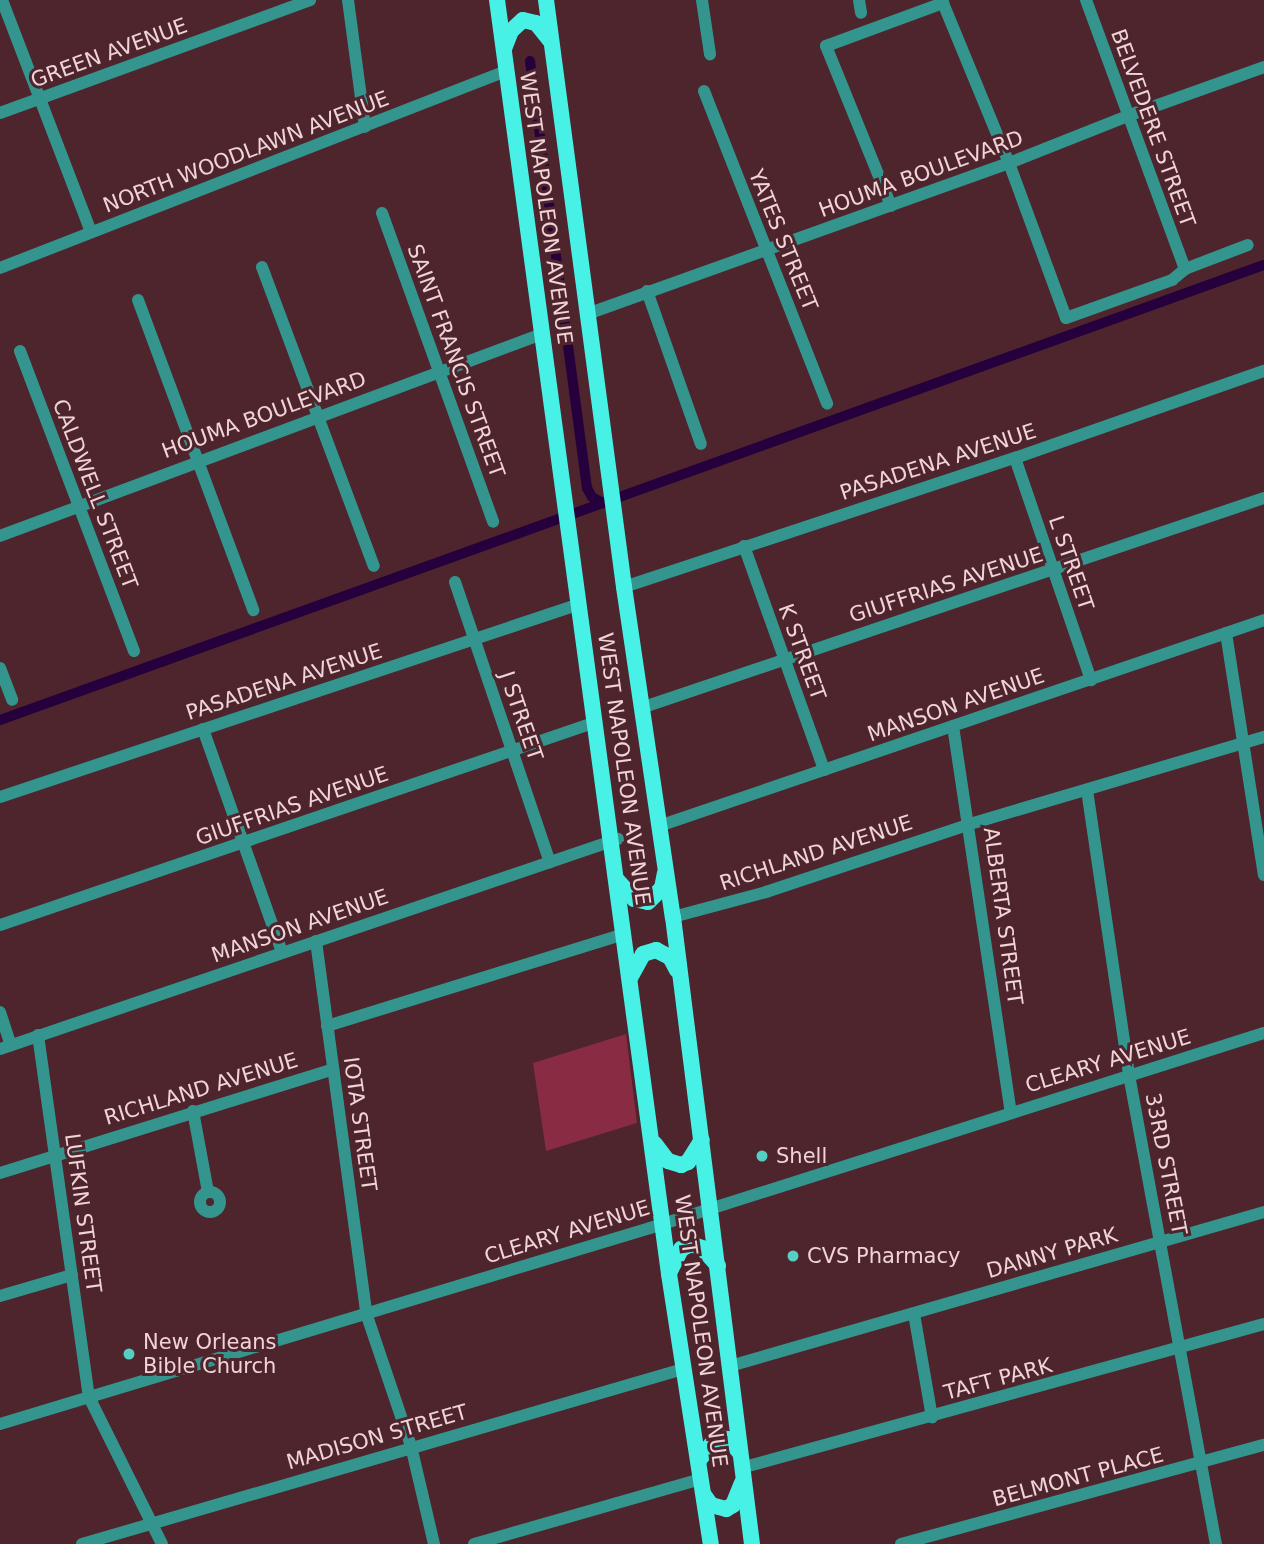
<!DOCTYPE html>
<html>
<head>
<meta charset="utf-8">
<style>
	body { margin:0 }
	#map { position:relative; width:1264px; height:1544px; overflow:hidden; background:#4e242d; font-family:"DejaVu Sans",sans-serif }
	div>[style] { position:absolute }
	[style*='--x'] { left:calc(var(--x)*1px); top:calc(var(--y)*1px); width:calc(var(--w)*1px); rotate:calc(var(--a)*1deg) }
	.green>* { inset:0; background:#882b43 }
	.canal>* { height:10px; margin:-5px; padding:0 5px; transform-origin:5px; border-radius:5px; background:#25003c }
	.minor>* { height:12px; margin:-6px; padding:0 6px; transform-origin:6px; border-radius:6px; background:#33958e }
	.minor>.ring { margin:-6px; padding:0; box-sizing:content-box; background:none; border:12px solid #33958e; border-radius:50% }
	.major>* { height:16px; margin:-8px; padding:0 8px; transform-origin:8px; border-radius:8px; background:#47f1e5 }
	.dots>* { width:19px; height:19px; translate:-50% -50%; box-sizing:border-box; border:4px solid #4e242d; border-radius:50% }
	span { translate:-50% -50%; white-space:nowrap; text-align:center; line-height:1.15; -webkit-text-stroke:6px #4e242d; paint-order:stroke }
	.street-label { font-size:21px; color:#f0d4d7 }
	.poi-label { font-size:21px; color:#f0d4d7 }
	.left { translate:0 -50%; text-align:left }
</style>
</head>
<body>
<div id="map">
	<div class="green">
		<i style="clip-path:polygon(626px 1034px,637px 1123px,546px 1151px,533px 1063px)"></i>
	</div>
	<div class="canal">
		<i style="--x:530;--y:61;--w:431;--a:82.4"></i>
		<i style="--x:587;--y:488;--w:10;--a:61"></i>
		<i style="--x:592;--y:497;--w:13;--a:29"></i>
		<i style="--x:0;--y:720;--w:1343;--a:-19.8"></i>
	</div>
	<div class="minor">
		<i style="--x:2;--y:0;--w:248;--a:69"></i>
		<i style="--x:348;--y:0;--w:128;--a:82.4"></i>
		<i style="--x:702;--y:0;--w:55;--a:81.6"></i>
		<i style="--x:859;--y:0;--w:13;--a:81"></i>
		<i style="--x:1086;--y:0;--w:287;--a:69.8"></i>
		<i style="--x:704;--y:91;--w:336;--a:68.5"></i>
		<i style="--x:0;--y:113;--w:330;--a:-20"></i>
		<i style="--x:891;--y:206;--w:173;--a:-112.1"></i>
		<i style="--x:826;--y:46;--w:125;--a:-20.2"></i>
		<i style="--x:943;--y:3;--w:173;--a:67.6"></i>
		<i style="--x:1009;--y:163;--w:165;--a:69.8"></i>
		<i style="--x:1066;--y:318;--w:113;--a:-19.7"></i>
		<i style="--x:1172;--y:280;--w:17;--a:-40"></i>
		<i style="--x:1185;--y:269;--w:67;--a:-20.9"></i>
		<i style="--x:382;--y:213;--w:328;--a:70.2"></i>
		<i style="--x:262;--y:267;--w:319;--a:69.5"></i>
		<i style="--x:0;--y:268;--w:543;--a:-21.27"></i>
		<i style="--x:647;--y:291;--w:162;--a:70.6"></i>
		<i style="--x:138;--y:300;--w:331;--a:69.6"></i>
		<i style="--x:590;--y:313;--w:445;--a:-19.7"></i>
		<i style="--x:1009;--y:163;--w:130;--a:-21.6"></i>
		<i style="--x:1130;--y:115;--w:142;--a:-19.7"></i>
		<i style="--x:20;--y:351;--w:321;--a:69.2"></i>
		<i style="--x:1015;--y:458;--w:235;--a:71.1"></i>
		<i style="--x:0;--y:536;--w:578;--a:-20.44"></i>
		<i style="--x:744;--y:546;--w:238;--a:70.3"></i>
		<i style="--x:455;--y:582;--w:296;--a:71.3"></i>
		<i style="--x:624;--y:587;--w:412;--a:-18.3"></i>
		<i style="--x:1015;--y:458;--w:264;--a:-19.3"></i>
		<i style="--x:1226;--y:633;--w:245;--a:81.1"></i>
		<i style="--x:0;--y:668;--w:34;--a:69"></i>
		<i style="--x:641;--y:708;--w:657;--a:-18.63"></i>
		<i style="--x:953;--y:726;--w:390;--a:81.5"></i>
		<i style="--x:203;--y:729;--w:237;--a:70.5"></i>
		<i style="--x:1087;--y:790;--w:288;--a:81.6"></i>
		<i style="--x:1129;--y:1075;--w:477;--a:79.5"></i>
		<i style="--x:0;--y:797;--w:611;--a:-18.41"></i>
		<i style="--x:659;--y:826;--w:639;--a:-18.8"></i>
		<i style="--x:673;--y:917;--w:96;--a:-15"></i>
		<i style="--x:766;--y:892;--w:215;--a:-18.4"></i>
		<i style="--x:970;--y:824;--w:307;--a:-16.5"></i>
		<i style="--x:0;--y:925;--w:630;--a:-18.81"></i>
		<i style="--x:316;--y:941;--w:375;--a:82.3"></i>
		<i style="--x:366;--y:1313;--w:140;--a:71.3"></i>
		<i style="--x:411;--y:1446;--w:101;--a:76.8"></i>
		<i style="--x:0;--y:1012;--w:35;--a:72"></i>
		<i style="--x:327;--y:1026;--w:312;--a:-17.2"></i>
		<i style="--x:38;--y:1035;--w:366;--a:82"></i>
		<i style="--x:89;--y:1397;--w:164;--a:63.6"></i>
		<i style="--x:0;--y:1049;--w:653;--a:-18.77"></i>
		<i style="--x:193;--y:1111;--w:82;--a:79.5"></i>
		<i style="--x:0;--y:1173;--w:349;--a:-17.3"></i>
		<i class="ring" style="left:200px;top:1192px;width:8px;height:8px"></i>
		<i style="--x:0;--y:1296;--w:75;--a:-16.3"></i>
		<i style="--x:914;--y:1314;--w:105;--a:80.1"></i>
		<i style="--x:730;--y:1366;--w:556;--a:-16.09"></i>
		<i style="--x:0;--y:1424;--w:679;--a:-16.78"></i>
		<i style="--x:650;--y:1228;--w:644;--a:-17.62"></i>
		<i style="--x:741;--y:1468;--w:542;--a:-15.39"></i>
		<i style="--x:82;--y:1544;--w:626;--a:-16.23"></i>
		<i style="--x:474;--y:1544;--w:236;--a:-16"></i>
		<i style="--x:901;--y:1544;--w:376;--a:-15.3"></i>
	</div>
	<div class="major">
		<i style="--x:497;--y:0;--w:1286;--a:82.31"></i>
		<i style="--x:669;--y:1274;--w:273;--a:81.2"></i>
		<i style="--x:546;--y:0;--w:592;--a:82.43"></i>
		<i style="--x:624;--y:587;--w:334;--a:81.6"></i>
		<i style="--x:673;--y:917;--w:632;--a:82.82"></i>
		<i style="--x:504;--y:49;--w:19;--a:-69"></i>
		<i style="--x:511;--y:31;--w:16;--a:-43"></i>
		<i style="--x:523;--y:20;--w:13;--a:13"></i>
		<i style="--x:536;--y:23;--w:22;--a:51"></i>
		<i style="--x:618;--y:881;--w:24;--a:48"></i>
		<i style="--x:634;--y:899;--w:14;--a:12"></i>
		<i style="--x:648;--y:902;--w:20;--a:-45"></i>
		<i style="--x:662;--y:888;--w:15;--a:-79"></i>
		<i style="--x:631;--y:976;--w:25;--a:-61"></i>
		<i style="--x:643;--y:954;--w:14;--a:-17"></i>
		<i style="--x:656;--y:950;--w:16;--a:27"></i>
		<i style="--x:670;--y:957;--w:15;--a:62"></i>
		<i style="--x:655;--y:1144;--w:21;--a:53"></i>
		<i style="--x:668;--y:1161;--w:14;--a:17"></i>
		<i style="--x:681;--y:1165;--w:8;--a:-23"></i>
		<i style="--x:688;--y:1162;--w:26;--a:-58"></i>
		<i style="--x:669;--y:1273;--w:27;--a:-63"></i>
		<i style="--x:681;--y:1249;--w:11;--a:-27"></i>
		<i style="--x:691;--y:1244;--w:12;--a:20"></i>
		<i style="--x:702;--y:1248;--w:24;--a:48"></i>
		<i style="--x:699;--y:1460;--w:28;--a:-52"></i>
		<i style="--x:716;--y:1438;--w:12;--a:5"></i>
		<i style="--x:728;--y:1439;--w:18;--a:49"></i>
		<i style="--x:704;--y:1495;--w:12;--a:55"></i>
		<i style="--x:711;--y:1505;--w:16;--a:15"></i>
		<i style="--x:726;--y:1509;--w:8;--a:-30"></i>
		<i style="--x:733;--y:1505;--w:24;--a:-68"></i>
	</div>
	<div class="dots">
		<i style="left:762px;top:1156px;background:#55cec4"></i>
		<i style="left:793px;top:1256px;background:#55cec4"></i>
		<i style="left:129px;top:1354px;background:#55cec4"></i>
	</div>
	<div class="street-label">
		<span style="left:109px;top:53px;rotate:-20deg">GREEN AVENUE</span>
		<span style="left:1153px;top:128px;rotate:70deg">BELVEDERE STREET</span>
		<span style="left:246px;top:152px;rotate:-21deg">NORTH WOODLAWN AVENUE</span>
		<span style="left:921px;top:174px;rotate:-20deg">HOUMA BOULEVARD</span>
		<span style="left:546px;top:208px;rotate:82deg">WEST NAPOLEON AVENUE</span>
		<span style="left:783px;top:240px;rotate:68deg">YATES STREET</span>
		<span style="left:456px;top:361px;rotate:70deg">SAINT FRANCIS STREET</span>
		<span style="left:264px;top:415px;rotate:-20deg">HOUMA BOULEVARD</span>
		<span style="left:938px;top:462px;rotate:-18deg">PASADENA AVENUE</span>
		<span style="left:95px;top:494px;rotate:69deg">CALDWELL STREET</span>
		<span style="left:1071px;top:563px;rotate:71deg">L STREET</span>
		<span style="left:946px;top:585px;rotate:-18deg">GIUFFRIAS AVENUE</span>
		<span style="left:802px;top:652px;rotate:70deg">K STREET</span>
		<span style="left:284px;top:682px;rotate:-18deg">PASADENA AVENUE</span>
		<span style="left:956px;top:705px;rotate:-19deg">MANSON AVENUE</span>
		<span style="left:521px;top:716px;rotate:71deg">J STREET</span>
		<span style="left:624px;top:769px;rotate:82deg">WEST NAPOLEON AVENUE</span>
		<span style="left:292px;top:806px;rotate:-19deg">GIUFFRIAS AVENUE</span>
		<span style="left:816px;top:853px;rotate:-18deg">RICHLAND AVENUE</span>
		<span style="left:1003px;top:916px;rotate:82deg">ALBERTA STREET</span>
		<span style="left:300px;top:926px;rotate:-19deg">MANSON AVENUE</span>
		<span style="left:1108px;top:1061px;rotate:-17deg">CLEARY AVENUE</span>
		<span style="left:201px;top:1089px;rotate:-17deg">RICHLAND AVENUE</span>
		<span style="left:360px;top:1124px;rotate:82deg">IOTA STREET</span>
		<span style="left:1166px;top:1164px;rotate:79deg">33RD STREET</span>
		<span style="left:83px;top:1213px;rotate:82deg">LUFKIN STREET</span>
		<span style="left:567px;top:1232px;rotate:-17deg">CLEARY AVENUE</span>
		<span style="left:1052px;top:1253px;rotate:-16deg">DANNY PARK</span>
		<span style="left:701px;top:1331px;rotate:82deg">WEST NAPOLEON AVENUE</span>
		<span style="left:998px;top:1379px;rotate:-15deg">TAFT PARK</span>
		<span style="left:377px;top:1437px;rotate:-16deg">MADISON STREET</span>
		<span style="left:1078px;top:1477px;rotate:-15deg">BELMONT PLACE</span>
	</div>
	<div class="poi-label">
		<span class="left" style="left:776px;top:1156px">Shell</span>
		<span class="left" style="left:807px;top:1256px">CVS Pharmacy</span>
		<span class="left" style="left:143px;top:1354px">New Orleans<br>Bible Church</span>
	</div>
</div>
</body>
</html>
